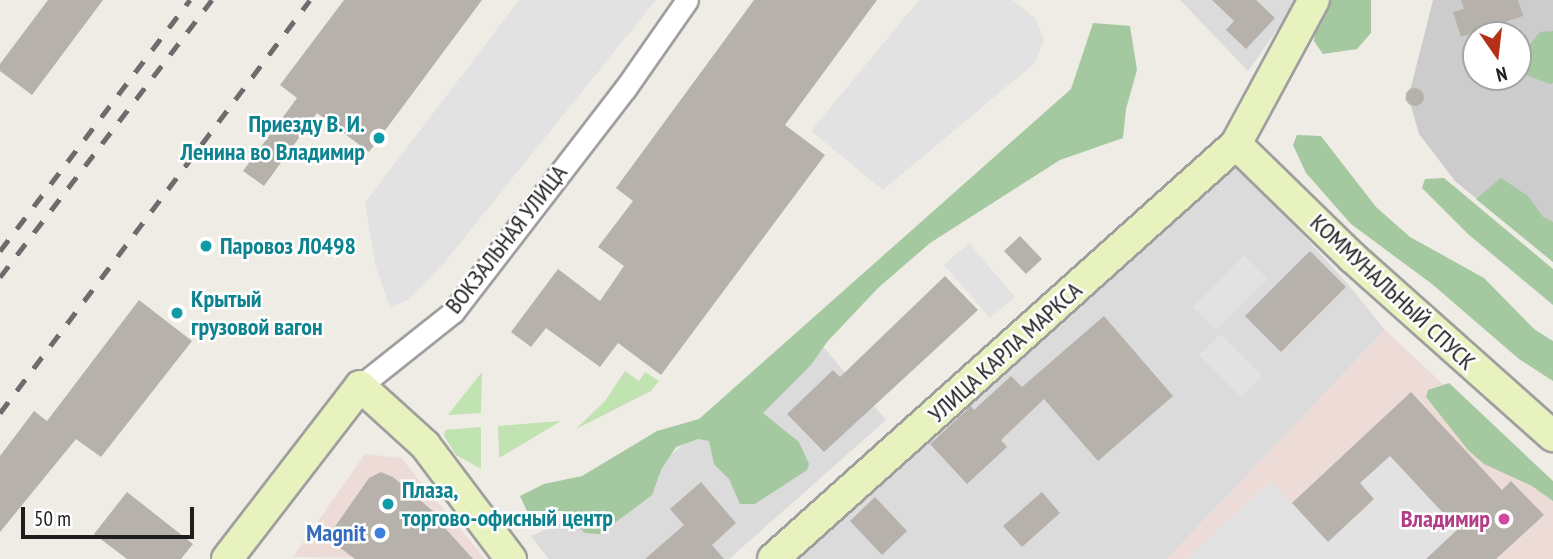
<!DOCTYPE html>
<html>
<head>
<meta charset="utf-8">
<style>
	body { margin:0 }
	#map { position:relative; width:1553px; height:559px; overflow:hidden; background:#eeece5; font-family:"PT Sans Narrow",sans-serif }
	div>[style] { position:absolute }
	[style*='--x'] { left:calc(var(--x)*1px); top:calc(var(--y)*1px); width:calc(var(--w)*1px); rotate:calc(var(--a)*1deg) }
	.residential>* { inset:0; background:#dcdbdb }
	.commercial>* { inset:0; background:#ecdbd6 }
	.religious>* { inset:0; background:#ccc }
	.grass>* { inset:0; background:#c1e2b1 }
	.forest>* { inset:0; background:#a4c89f }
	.parking>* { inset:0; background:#e2e2e2 }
	.building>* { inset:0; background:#b6b2ab }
	.round { border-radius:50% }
	.roads { filter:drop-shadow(2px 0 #9f9f9f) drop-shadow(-2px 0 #9f9f9f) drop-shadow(0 2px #9f9f9f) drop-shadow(0 -2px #9f9f9f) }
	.street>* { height:21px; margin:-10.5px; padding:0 10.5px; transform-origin:10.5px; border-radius:10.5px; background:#fff }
	.secondary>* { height:30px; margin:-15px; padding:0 15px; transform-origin:15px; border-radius:15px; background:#e7f2bf }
	.rail>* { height:5px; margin-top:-2.5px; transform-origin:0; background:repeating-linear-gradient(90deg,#6c6c6c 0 14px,transparent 0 28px) }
	.dots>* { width:19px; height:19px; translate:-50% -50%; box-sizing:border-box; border:4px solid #fff; border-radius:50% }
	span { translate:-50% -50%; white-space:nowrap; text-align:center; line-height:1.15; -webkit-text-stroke:5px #fff; paint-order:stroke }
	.culture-label { font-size:24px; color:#0d838f; font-weight:700 }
	.right { translate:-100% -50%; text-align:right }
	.left { translate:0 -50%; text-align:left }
	.street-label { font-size:24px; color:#1e1e1e }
	.hotel-label { font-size:24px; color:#b23c85; font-weight:700 }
	.shop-label { font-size:24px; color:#366cbe; font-weight:700 }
	.north { position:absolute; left:1462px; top:21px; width:70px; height:70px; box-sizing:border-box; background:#fff; border:2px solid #a5a5a5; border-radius:50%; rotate:166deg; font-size:19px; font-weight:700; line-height:28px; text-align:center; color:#1e1e1e }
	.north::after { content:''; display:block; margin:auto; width:24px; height:32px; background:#b43118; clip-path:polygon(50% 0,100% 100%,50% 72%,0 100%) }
	.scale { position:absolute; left:21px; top:507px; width:173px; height:32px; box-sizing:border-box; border:4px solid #1e1e1e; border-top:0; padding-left:9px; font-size:21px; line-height:24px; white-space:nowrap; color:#1e1e1e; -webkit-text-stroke:5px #fff; paint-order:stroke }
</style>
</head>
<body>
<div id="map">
	<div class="residential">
		<i style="clip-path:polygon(1180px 0,1298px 0,1248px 71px)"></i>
		<i style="clip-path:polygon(1231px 157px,1347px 283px,1385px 330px,1167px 559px,786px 559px)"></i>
		<i style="clip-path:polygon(813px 335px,886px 420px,729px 559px,549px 559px,531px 536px,622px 496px)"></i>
	</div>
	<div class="commercial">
		<i style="clip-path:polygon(1385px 330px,1553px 487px,1553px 559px,1167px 559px)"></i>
		<i style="clip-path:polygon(365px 454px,401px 458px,485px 559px,293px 557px)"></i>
	</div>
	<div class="religious">
		<i style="clip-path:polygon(evenodd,1433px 0,1553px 0,1553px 262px,1455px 181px,1419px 134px,1411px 106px,1405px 100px,1406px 93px,1411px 87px,1433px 0,1476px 35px,1518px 35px,1518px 77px,1476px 77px,1476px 35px)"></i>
	</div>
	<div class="grass">
		<i style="clip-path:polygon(625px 371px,639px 381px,645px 372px,659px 381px,651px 391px,576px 429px,605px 401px)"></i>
		<i style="clip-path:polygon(482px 372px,481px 413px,448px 415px)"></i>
		<i style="clip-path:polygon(561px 421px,499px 458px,498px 426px)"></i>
		<i style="clip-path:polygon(481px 427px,481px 469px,456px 455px,444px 436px,445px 430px)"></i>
	</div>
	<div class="forest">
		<i style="clip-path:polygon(1329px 0,1371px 0,1371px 33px,1357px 49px,1323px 54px,1314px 41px,1317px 17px)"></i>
		<i style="clip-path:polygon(1093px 23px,1130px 26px,1137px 70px,1126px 109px,1123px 138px,1060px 160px,930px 243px,878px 288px,827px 342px,811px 365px,763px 413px,799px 442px,809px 464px,807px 470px,755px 504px,740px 504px,729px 479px,714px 464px,709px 441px,698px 439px,676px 447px,661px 470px,652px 495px,600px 534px,585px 533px,562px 511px,527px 511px,520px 496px,544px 484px,582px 476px,657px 431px,699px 419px,1071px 89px)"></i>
		<i style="clip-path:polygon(1553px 31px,1553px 83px,1550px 84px,1526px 75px,1525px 50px,1540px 32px)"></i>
		<i style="clip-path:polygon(1297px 135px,1321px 136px,1376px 207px,1410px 237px,1484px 278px,1534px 329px,1553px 341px,1553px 381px,1519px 359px,1432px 284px,1351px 224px,1306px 173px,1293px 145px)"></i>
		<i style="clip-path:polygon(1444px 178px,1553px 269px,1553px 305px,1468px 234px,1422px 188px,1425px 179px)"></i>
		<i style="clip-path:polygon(1501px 178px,1528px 196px,1543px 217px,1553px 222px,1553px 262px,1476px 199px)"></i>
		<i style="clip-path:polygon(1449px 383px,1553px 481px,1553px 501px,1532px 486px,1484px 464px,1468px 450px,1426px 397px,1428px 390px)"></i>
	</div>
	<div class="parking">
		<i style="clip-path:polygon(519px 0,656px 0,444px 263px,409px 299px,390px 308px,375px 264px,365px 203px)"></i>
		<i style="clip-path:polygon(919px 0,1012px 0,1036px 19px,1044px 40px,1035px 63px,883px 190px,811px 131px)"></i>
		<i style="clip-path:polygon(969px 243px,1015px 297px,990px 318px,944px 265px)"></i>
		<i style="clip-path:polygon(1244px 255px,1268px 279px,1216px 330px,1193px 307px)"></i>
		<i style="clip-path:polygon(1221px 334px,1263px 376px,1241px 397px,1199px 355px)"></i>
		<i style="clip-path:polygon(1390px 456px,1458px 529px,1426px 559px,1186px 559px,1271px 481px,1328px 542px,1374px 500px,1360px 483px)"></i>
	</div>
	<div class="building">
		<i style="clip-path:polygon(48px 0,103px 0,32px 95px,0 71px,0 64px)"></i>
		<i style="clip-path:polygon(344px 0,482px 0,369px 152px,317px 113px,264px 186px,243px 171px,297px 98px,280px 85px)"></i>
		<i style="clip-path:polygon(754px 0,877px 0,785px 125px,825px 155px,661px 375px,618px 343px,600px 367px,546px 328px,531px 347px,511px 332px,558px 269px,600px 301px,624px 266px,598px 247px,633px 201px,616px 188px)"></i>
		<i style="clip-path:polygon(1212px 0,1256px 0,1275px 18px,1246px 49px,1226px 30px,1234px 21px)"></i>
		<i style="clip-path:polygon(1461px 0,1518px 0,1523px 16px,1461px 37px,1453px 12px,1464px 9px)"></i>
		<i class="round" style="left:1406px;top:88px;width:18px;height:18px"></i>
		<i style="clip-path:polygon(1020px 236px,1042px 259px,1026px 274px,1004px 251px)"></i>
		<i style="clip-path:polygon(1310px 251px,1346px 287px,1281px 352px,1245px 316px)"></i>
		<i style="clip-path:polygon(945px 276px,978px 310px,824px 452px,787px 414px,833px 370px,840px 377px)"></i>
		<i style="clip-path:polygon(139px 300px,192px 341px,101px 457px,76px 439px,0 532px,0 456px,34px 411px,47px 421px)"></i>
		<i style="clip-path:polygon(1104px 316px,1173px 396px,1098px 461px,1044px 399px,1001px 440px,1007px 447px,967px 484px,930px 444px,971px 406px,974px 410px,1011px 376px,1022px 387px)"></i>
		<i style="clip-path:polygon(1411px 392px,1502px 490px,1511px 481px,1544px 515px,1496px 559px,1426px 559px,1458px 529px,1390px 456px,1360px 483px,1374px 499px,1328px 542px,1292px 503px)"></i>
		<i style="clip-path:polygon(381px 472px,393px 477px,448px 524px,445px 528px,473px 559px,355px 559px,327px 538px,369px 478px)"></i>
		<i style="clip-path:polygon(701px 482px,736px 523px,712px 545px,724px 559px,645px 559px,684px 525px,670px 509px)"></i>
		<i style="clip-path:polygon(127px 492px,193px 544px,181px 559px,127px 559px,94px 534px)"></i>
		<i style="clip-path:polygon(1042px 492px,1060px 513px,1022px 547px,1003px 526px)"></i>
		<i style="clip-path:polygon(875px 497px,907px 531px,882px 555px,850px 521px)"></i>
	</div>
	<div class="roads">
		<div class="street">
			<i style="--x:360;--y:386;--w:119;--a:-38.5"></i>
			<i style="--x:453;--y:312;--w:282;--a:-52.4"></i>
			<i style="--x:625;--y:89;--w:108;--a:-55.1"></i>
		</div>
		<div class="secondary">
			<i style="--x:1236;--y:144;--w:163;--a:44.3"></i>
			<i style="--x:1353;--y:258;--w:268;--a:41.7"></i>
			<i style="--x:227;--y:559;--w:218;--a:-52.4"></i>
			<i style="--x:360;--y:386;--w:88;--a:42.2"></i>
			<i style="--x:425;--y:445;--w:143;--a:53"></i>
			<i style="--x:773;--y:559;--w:622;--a:-41.87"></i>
			<i style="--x:1236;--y:144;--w:164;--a:-61.6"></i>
		</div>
	</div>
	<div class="rail">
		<i style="--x:0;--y:251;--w:315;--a:-52.9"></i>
		<i style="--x:0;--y:277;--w:349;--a:-52.6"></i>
		<i style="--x:0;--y:413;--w:516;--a:-53.11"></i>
	</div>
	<div class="dots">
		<i style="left:379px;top:138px;background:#0f9aa8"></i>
		<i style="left:206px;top:246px;background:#0f9aa8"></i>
		<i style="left:177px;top:313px;background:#0f9aa8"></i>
		<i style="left:388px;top:504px;background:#0f9aa8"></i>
		<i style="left:1504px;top:519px;background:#d1479c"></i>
		<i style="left:380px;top:533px;background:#3f7fe0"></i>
	</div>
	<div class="culture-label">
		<span class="right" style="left:365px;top:138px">Приезду В. И.<br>Ленина во Владимир</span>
		<span class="left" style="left:220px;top:246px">Паровоз Л0498</span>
		<span class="left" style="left:191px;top:313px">Крытый<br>грузовой вагон</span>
		<span class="left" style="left:402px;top:504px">Плаза,<br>торгово-офисный центр</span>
	</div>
	<div class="street-label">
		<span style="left:506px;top:239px;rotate:-52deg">ВОКЗАЛЬНАЯ УЛИЦА</span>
		<span style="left:1393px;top:292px;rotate:43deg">КОММУНАЛЬНЫЙ СПУСК</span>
		<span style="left:1005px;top:352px;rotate:-42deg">УЛИЦА КАРЛА МАРКСА</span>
	</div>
	<div class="hotel-label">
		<span class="right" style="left:1490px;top:519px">Владимир</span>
	</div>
	<div class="shop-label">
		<span class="right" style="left:366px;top:533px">Magnit</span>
	</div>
	<div class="north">N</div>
	<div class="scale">50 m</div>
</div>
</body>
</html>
